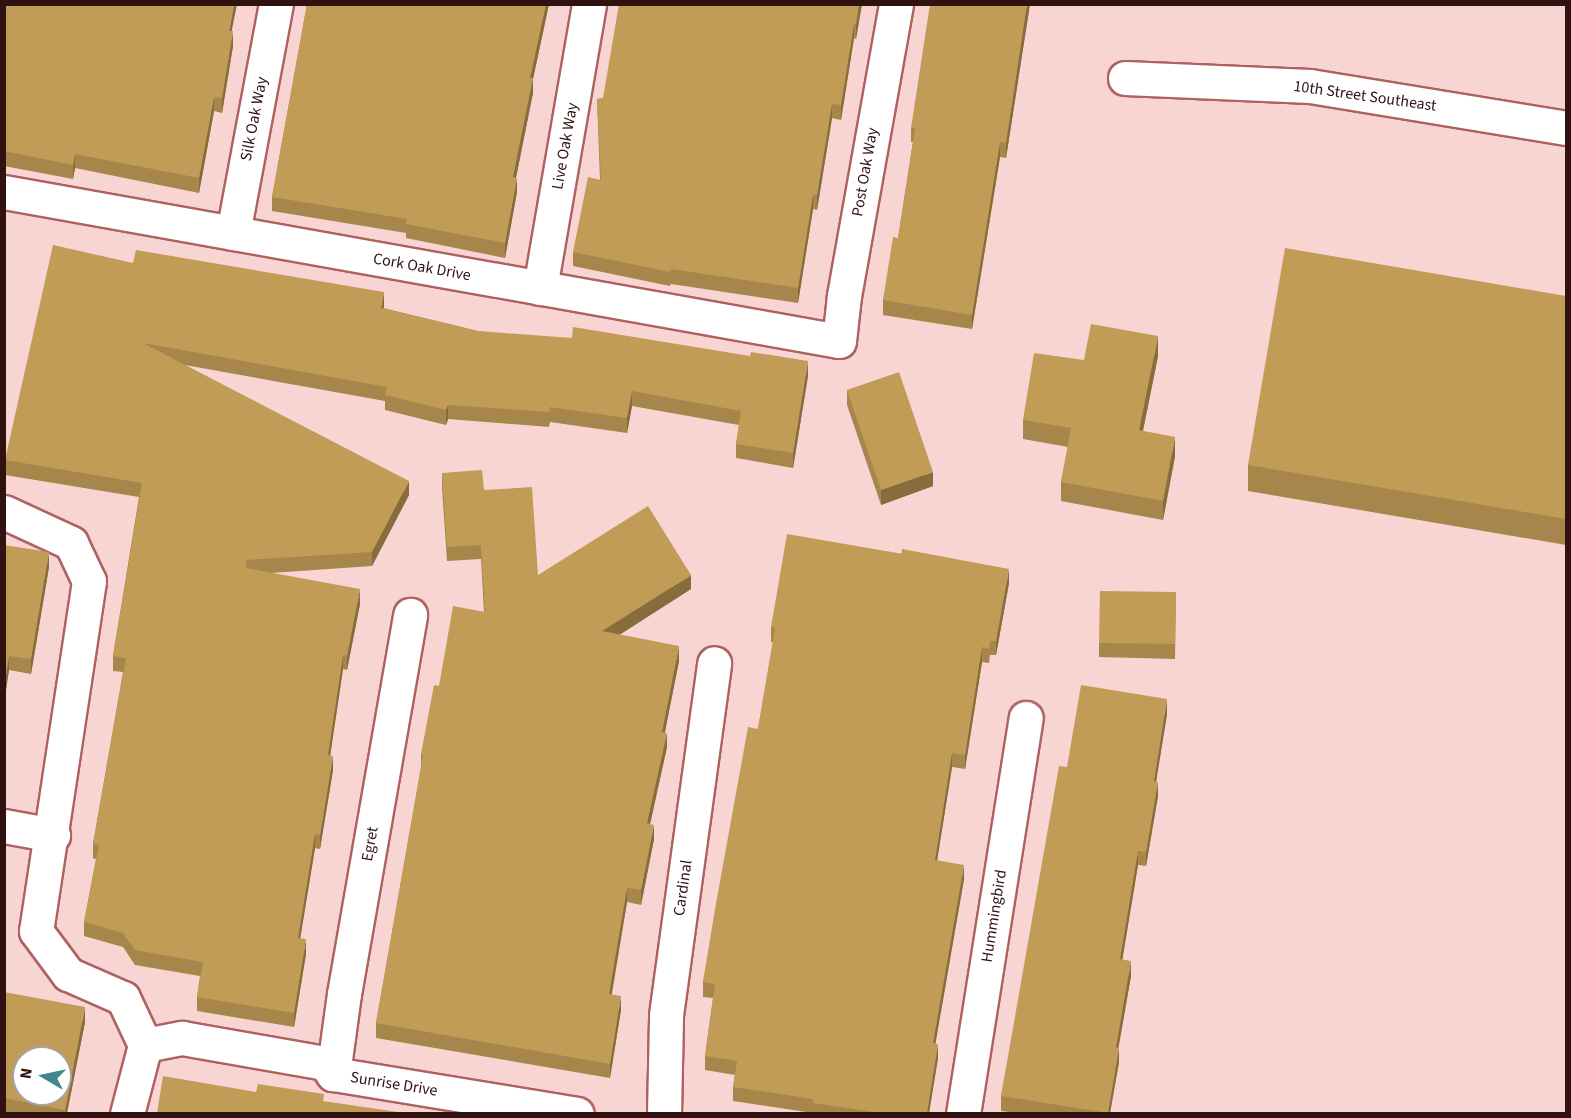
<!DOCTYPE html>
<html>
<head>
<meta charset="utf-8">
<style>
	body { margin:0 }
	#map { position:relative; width:1571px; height:1118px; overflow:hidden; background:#f8d5d3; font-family:"Source Sans 3",sans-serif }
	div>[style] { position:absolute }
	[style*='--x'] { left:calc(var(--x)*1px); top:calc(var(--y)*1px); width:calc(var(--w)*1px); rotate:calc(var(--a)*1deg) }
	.roads { filter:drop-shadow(2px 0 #ae6260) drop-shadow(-2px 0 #ae6260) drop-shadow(0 2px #ae6260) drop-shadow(0 -2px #ae6260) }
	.minor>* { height:33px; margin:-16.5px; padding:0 16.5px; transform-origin:16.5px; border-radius:16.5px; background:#fff }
	.wall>* { inset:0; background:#a6864a }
	.shaded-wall>* { inset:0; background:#876d3c }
	.building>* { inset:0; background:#c19c56 }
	span { translate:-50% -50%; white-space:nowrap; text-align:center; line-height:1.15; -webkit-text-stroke:4.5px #fff; paint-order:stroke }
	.street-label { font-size:16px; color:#301211 }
	.frame { position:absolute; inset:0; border:6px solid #301211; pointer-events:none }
	.north { position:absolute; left:12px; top:1046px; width:60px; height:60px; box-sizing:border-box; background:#fff; border:2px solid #aca0a0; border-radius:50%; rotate:279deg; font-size:16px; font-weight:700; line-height:24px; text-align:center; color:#301211 }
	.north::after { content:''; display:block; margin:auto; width:21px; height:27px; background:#40888d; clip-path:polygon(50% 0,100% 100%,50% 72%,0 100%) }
</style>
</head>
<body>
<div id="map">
	<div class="roads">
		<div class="minor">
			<i style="--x:1125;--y:78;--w:185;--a:2.5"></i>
			<i style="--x:1310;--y:86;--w:259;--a:9.3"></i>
			<i style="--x:4;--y:192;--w:848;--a:10.12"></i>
			<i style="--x:839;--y:341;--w:45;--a:-83.7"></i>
			<i style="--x:844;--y:296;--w:297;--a:-79.9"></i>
			<i style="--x:233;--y:233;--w:233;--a:-79.4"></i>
			<i style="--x:540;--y:288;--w:288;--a:-80.2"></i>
			<i style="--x:4;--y:512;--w:74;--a:24.8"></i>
			<i style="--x:71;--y:543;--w:42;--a:64.7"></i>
			<i style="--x:89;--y:581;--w:354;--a:98.6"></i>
			<i style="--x:36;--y:931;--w:54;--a:53.3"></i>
			<i style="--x:68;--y:974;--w:60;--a:23.6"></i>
			<i style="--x:123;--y:998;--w:52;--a:64.9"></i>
			<i style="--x:4;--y:826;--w:50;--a:10.4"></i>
			<i style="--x:145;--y:1045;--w:38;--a:-11"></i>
			<i style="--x:182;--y:1038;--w:145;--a:9.9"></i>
			<i style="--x:325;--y:1063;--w:14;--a:54"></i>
			<i style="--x:333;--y:1074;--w:247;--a:9.3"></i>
			<i style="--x:333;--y:1074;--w:81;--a:-82.2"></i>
			<i style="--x:344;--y:994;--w:385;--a:-80.1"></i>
			<i style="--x:127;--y:1114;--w:71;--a:-75.4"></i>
			<i style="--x:664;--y:1114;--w:99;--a:-88.8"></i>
			<i style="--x:666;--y:1015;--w:355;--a:-82.2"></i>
			<i style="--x:963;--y:1114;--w:401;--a:-81"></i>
		</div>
	</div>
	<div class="wall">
		<i style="clip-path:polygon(4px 4px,231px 31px,233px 46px,222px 113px,214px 111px,199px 193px,75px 168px,73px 179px,4px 166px)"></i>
		<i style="clip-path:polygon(307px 4px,549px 4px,533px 79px,533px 93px,516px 178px,517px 192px,505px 258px,406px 238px,406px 233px,272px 211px,272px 197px)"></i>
		<i style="clip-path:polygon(862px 4px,856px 39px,854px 38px,841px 120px,832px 118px,817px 210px,813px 209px,798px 303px,671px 284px,670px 286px,573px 266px,573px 252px,600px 180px,597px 99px,603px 98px)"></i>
		<i style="clip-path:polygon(1030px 4px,1006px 158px,1000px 157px,972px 329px,883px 315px,883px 300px,898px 238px,913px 142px,911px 142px,911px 128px)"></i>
		<i style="clip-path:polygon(133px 263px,384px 306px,383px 308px,478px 331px,808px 376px,793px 468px,736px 458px,736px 444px,739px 425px,632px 406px,627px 433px,550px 422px,549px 427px,448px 419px,446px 425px,385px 410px,385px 401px,185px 365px,409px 495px,372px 566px,271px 573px,360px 604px,347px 670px,343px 669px,330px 756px,333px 770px,320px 849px,315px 848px,300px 938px,306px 954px,294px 1027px,197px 1011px,197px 997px,200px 976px,135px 965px,123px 947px,84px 936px,84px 922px,96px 859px,93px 858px,93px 844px,123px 672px,113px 671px,113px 656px,139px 497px,5px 475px,5px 460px)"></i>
		<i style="clip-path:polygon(1566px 296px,1566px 545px,1248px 491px,1248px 465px)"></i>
		<i style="clip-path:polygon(1158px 356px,1143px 431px,1175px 456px,1163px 520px,1061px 501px,1061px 482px,1068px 447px,1023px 439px,1023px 420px,1084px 360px)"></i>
		<i style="clip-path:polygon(847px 390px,933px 486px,881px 505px,847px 405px)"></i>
		<i style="clip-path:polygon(442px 473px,484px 490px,538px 575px,691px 589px,619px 635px,679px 661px,665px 732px,667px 747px,650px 824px,654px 839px,641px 905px,627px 902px,612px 994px,621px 1010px,610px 1078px,376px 1038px,376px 1023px,421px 768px,421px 754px,439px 686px,484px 612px,481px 559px,447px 561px,442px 488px)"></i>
		<i style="clip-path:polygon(4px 545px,49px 567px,31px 674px,9px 670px,4px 703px)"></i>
		<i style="clip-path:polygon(902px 549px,1009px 583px,996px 655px,990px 655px,989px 663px,982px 662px,965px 769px,952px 767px,937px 860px,964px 879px,935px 1044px,938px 1058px,929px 1113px,813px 1113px,733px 1101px,733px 1087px,735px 1075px,705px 1070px,705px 1056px,713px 998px,703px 997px,703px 982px,758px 729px,773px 642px,771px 642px,771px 627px,902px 553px)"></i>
		<i style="clip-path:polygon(1176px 592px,1175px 659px,1099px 657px,1099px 643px)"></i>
		<i style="clip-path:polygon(1167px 714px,1156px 781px,1158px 796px,1146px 866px,1138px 865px,1122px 960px,1131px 976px,1118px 1048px,1119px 1062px,1110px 1113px,1017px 1113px,1001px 1111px,1001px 1096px,1067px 767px)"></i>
		<i style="clip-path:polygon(4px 992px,85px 1022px,67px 1113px,4px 1113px)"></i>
	</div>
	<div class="shaded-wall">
		<i style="clip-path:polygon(234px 4px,237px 4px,229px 45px,229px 31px)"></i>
		<i style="clip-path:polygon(546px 4px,549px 4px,533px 79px,533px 93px,513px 192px,513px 177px,530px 78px)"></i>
		<i style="clip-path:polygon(859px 4px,862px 4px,856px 39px,856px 24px)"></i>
		<i style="clip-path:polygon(1027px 4px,1030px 4px,1006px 158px,1006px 143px)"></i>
		<i style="clip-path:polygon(854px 24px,854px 38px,841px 120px,841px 105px)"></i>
		<i style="clip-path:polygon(233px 31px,233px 46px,222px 113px,222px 98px)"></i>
		<i style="clip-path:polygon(214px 97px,214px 111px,199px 193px,199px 178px)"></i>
		<i style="clip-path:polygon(832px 104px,832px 118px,817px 210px,817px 195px)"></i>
		<i style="clip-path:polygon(1000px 142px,1000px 157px,972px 329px,972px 315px)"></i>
		<i style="clip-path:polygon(75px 154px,75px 168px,73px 179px,73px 165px)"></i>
		<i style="clip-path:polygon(517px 178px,517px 192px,505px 258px,505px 243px)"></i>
		<i style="clip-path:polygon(813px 195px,813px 209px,798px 303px,798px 288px)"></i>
		<i style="clip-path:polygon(384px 292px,384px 306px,381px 322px,381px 308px)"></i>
		<i style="clip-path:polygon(1158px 336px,1158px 356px,1139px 450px,1139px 430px)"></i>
		<i style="clip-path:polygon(808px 361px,808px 376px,793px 468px,793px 453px)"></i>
		<i style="clip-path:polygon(632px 391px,632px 406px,627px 433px,627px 418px)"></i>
		<i style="clip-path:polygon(448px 405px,448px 419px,446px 425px,446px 410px)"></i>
		<i style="clip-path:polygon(1175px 437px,1175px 456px,1163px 520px,1163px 501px)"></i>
		<i style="clip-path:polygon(933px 472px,933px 486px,881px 505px,881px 490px)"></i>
		<i style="clip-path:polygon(409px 481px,409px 495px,372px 566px,372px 552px)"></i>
		<i style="clip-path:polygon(49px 552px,49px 567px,31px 674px,31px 659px)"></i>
		<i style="clip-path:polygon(1009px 569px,1009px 583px,996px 655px,996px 641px)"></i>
		<i style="clip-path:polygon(691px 575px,691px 589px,602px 646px,602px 631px)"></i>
		<i style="clip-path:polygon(360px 589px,360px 604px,347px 670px,347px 656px)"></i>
		<i style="clip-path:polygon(679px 646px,679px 661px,662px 746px,662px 732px)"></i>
		<i style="clip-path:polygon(982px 647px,982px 662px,965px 769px,965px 755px)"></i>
		<i style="clip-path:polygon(343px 655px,343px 669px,328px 770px,328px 755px)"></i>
		<i style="clip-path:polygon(9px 656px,9px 670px,4px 703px,4px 689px)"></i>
		<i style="clip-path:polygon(1167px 699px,1167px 714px,1154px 795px,1154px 781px)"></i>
		<i style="clip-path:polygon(667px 733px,667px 747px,647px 838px,647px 823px)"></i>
		<i style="clip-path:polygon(952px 753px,952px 767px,935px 874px,935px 860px)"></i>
		<i style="clip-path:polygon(333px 756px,333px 770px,320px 849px,320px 835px)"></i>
		<i style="clip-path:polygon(1158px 782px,1158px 796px,1146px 866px,1146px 852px)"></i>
		<i style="clip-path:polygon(654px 825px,654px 839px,641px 905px,641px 890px)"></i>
		<i style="clip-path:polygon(315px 834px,315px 848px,298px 952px,298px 938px)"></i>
		<i style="clip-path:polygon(1138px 851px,1138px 865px,1120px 974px,1120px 959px)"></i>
		<i style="clip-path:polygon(964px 865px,964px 879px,933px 1058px,933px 1043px)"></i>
		<i style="clip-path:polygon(627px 888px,627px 902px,609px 1008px,609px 994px)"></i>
		<i style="clip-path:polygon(306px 939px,306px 954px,294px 1027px,294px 1013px)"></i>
		<i style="clip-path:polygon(1131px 961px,1131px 976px,1116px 1062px,1116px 1047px)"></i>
		<i style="clip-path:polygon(621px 996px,621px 1010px,610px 1078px,610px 1064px)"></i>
		<i style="clip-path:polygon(85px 1007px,85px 1022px,67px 1113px,65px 1113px)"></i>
		<i style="clip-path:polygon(938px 1044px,938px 1058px,929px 1113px,927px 1113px)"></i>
		<i style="clip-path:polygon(1119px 1048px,1119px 1062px,1110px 1113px,1108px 1113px)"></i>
	</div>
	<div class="building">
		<i style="clip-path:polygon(4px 4px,234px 4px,229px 31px,233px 31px,222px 98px,214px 97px,199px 178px,75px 154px,73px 165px,4px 151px)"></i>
		<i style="clip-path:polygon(307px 4px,546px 4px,530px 78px,533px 78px,513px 177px,517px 178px,505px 243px,406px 224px,407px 219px,272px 197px)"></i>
		<i style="clip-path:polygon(619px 4px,859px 4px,856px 24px,854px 24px,841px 105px,832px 104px,817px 195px,813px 195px,798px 288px,671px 269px,670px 272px,573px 252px,588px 177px,601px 180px,597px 99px,603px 98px)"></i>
		<i style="clip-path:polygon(930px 4px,1027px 4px,1006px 143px,1000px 142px,972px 315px,883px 300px,893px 237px,898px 238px,915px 128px,911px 128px)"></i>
		<i style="clip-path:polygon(53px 245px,133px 263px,136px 250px,384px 292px,381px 308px,478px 331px,572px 338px,573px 327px,750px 356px,751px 352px,808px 361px,793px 453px,736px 444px,741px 411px,632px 391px,627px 418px,550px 407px,549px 412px,448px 405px,446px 410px,385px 395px,387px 387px,143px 343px,409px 481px,372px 552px,246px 560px,246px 568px,360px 589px,347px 656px,343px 655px,328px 755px,333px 756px,320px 835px,315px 834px,298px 938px,306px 939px,294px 1013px,197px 997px,203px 962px,135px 950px,123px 933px,84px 922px,99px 845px,93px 844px,126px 658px,113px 656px,142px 483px,5px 460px)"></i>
		<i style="clip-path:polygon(1285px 248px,1566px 296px,1566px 519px,1248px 465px)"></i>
		<i style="clip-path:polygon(1091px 324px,1158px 336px,1139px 430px,1175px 437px,1163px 501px,1061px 482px,1071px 428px,1023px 420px,1034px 353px,1084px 360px)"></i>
		<i style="clip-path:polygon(899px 372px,933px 472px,881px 490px,847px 390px)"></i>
		<i style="clip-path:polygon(482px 470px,484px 490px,532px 487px,538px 575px,648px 506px,691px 575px,602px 631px,679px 646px,662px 732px,667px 733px,647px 823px,654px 825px,641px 890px,627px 888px,609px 994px,621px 996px,610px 1064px,376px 1023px,423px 755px,421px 754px,434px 685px,439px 686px,453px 606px,485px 612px,481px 545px,447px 547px,442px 473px)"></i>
		<i style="clip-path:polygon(787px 534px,903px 554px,902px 549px,1009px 569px,996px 641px,990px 641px,989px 649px,982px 647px,965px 755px,952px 753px,935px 860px,964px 865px,933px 1043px,938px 1044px,927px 1113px,881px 1113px,813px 1103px,813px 1099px,733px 1087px,737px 1061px,705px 1056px,715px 984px,703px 982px,715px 909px,748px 727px,758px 729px,775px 628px,771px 627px)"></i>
		<i style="clip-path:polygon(4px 545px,49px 552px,31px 659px,9px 656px,4px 689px)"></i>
		<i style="clip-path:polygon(1100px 591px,1176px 592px,1175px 644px,1099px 643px)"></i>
		<i style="clip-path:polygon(1081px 685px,1167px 699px,1154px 781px,1158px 782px,1146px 852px,1138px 851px,1120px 959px,1131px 961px,1116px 1047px,1119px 1048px,1108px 1113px,1001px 1096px,1059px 766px,1067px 767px)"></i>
		<i style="clip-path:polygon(evenodd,4px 992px,85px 1007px,65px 1110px,4px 1098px,4px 992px,24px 1058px,60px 1058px,60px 1094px,24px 1094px,24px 1058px)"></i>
		<i style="clip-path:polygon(163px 1076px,256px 1092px,258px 1084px,324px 1094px,323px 1101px,405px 1113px,157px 1113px)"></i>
	</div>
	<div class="street-label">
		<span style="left:1365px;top:96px;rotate:8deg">10th Street Southeast</span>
		<span style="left:254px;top:119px;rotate:-79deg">Silk Oak Way</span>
		<span style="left:565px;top:146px;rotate:-80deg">Live Oak Way</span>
		<span style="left:865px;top:172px;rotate:-80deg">Post Oak Way</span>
		<span style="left:422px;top:267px;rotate:10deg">Cork Oak Drive</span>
		<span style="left:370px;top:844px;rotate:-80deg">Egret</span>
		<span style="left:683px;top:888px;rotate:-82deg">Cardinal</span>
		<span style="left:994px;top:916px;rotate:-81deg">Hummingbird</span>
		<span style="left:394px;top:1084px;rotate:9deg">Sunrise Drive</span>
	</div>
	<div class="frame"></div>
	<div class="north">N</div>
</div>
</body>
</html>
